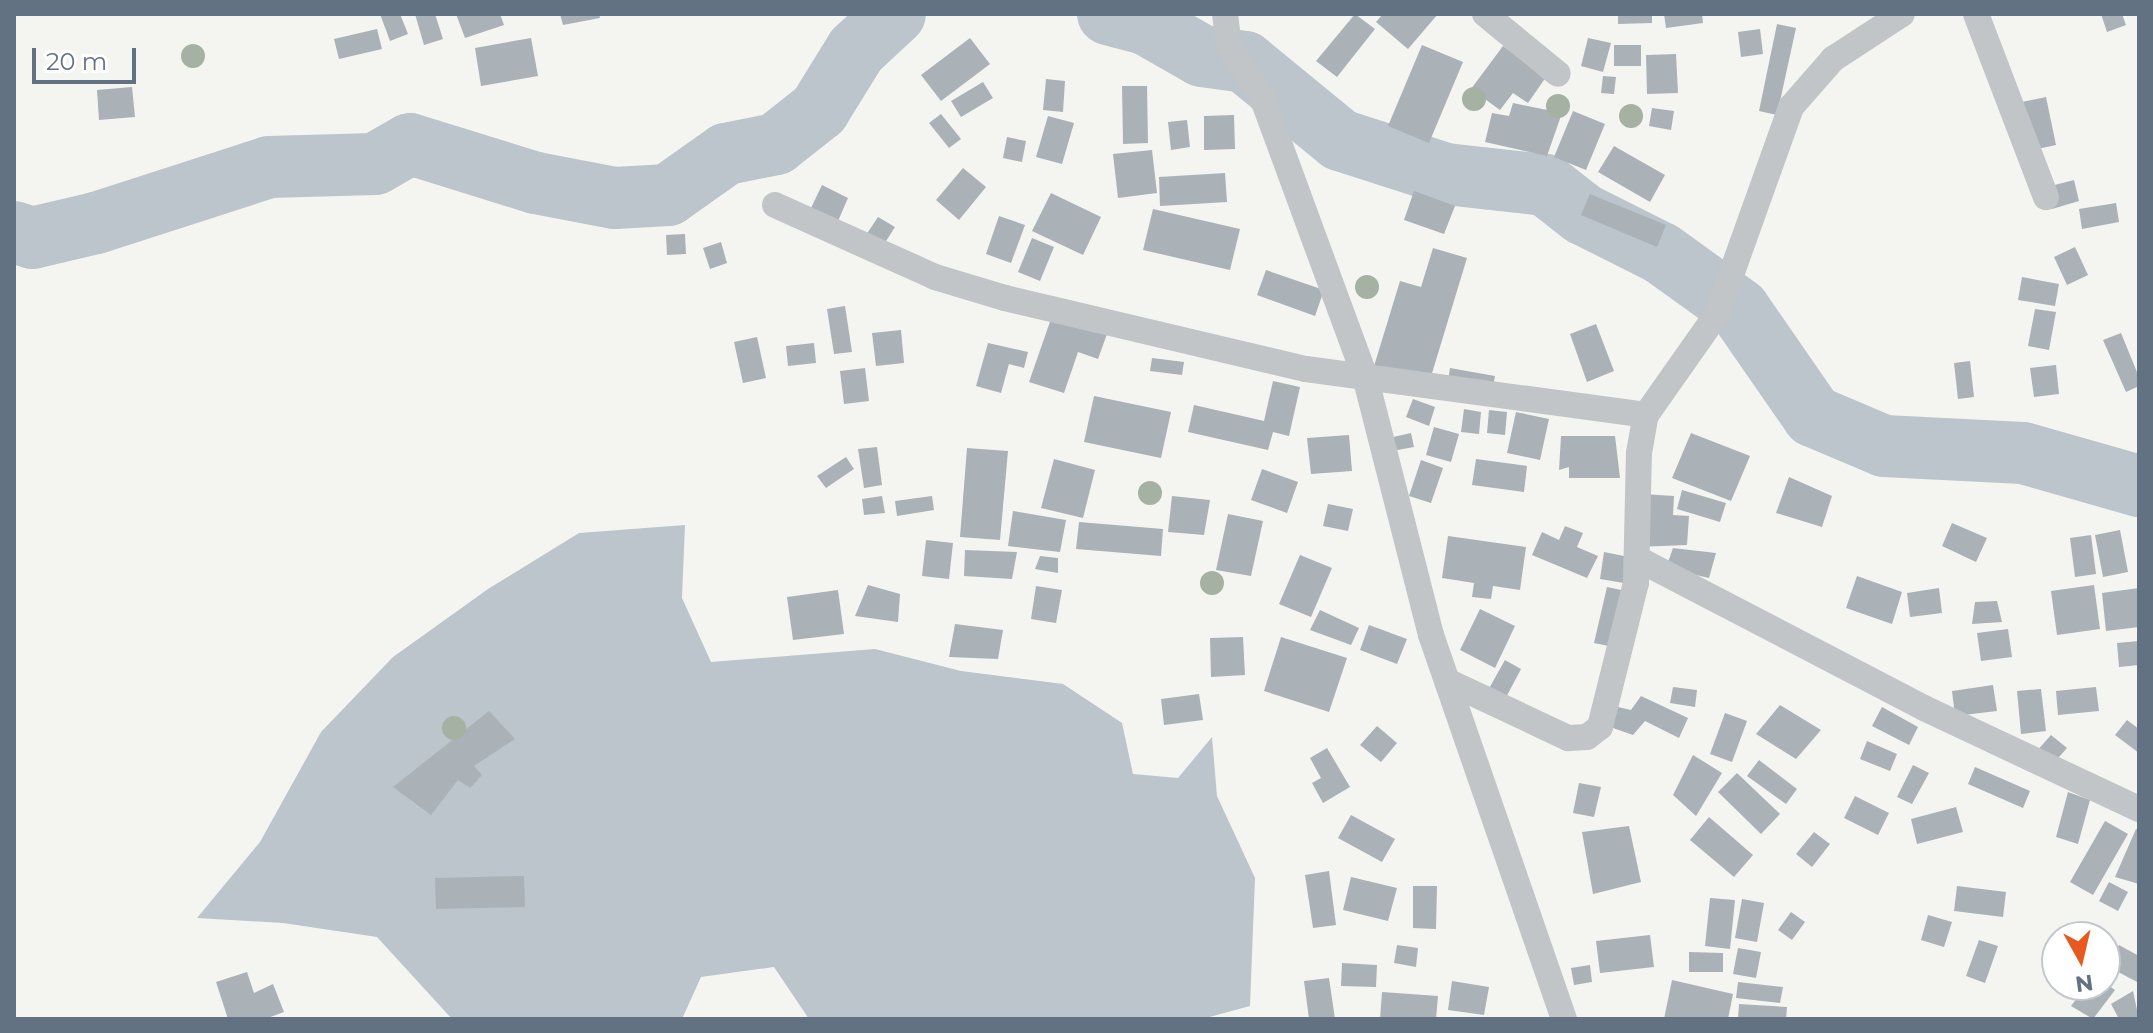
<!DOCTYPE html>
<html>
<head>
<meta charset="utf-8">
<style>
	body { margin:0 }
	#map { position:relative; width:2153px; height:1033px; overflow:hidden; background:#f4f5f0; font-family:Montserrat,sans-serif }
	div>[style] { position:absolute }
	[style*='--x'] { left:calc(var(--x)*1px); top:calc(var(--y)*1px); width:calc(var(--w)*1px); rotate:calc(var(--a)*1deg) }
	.water>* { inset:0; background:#bbc5cb }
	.river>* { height:62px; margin:-31px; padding:0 31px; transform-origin:31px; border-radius:31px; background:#bbc5cb }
	.building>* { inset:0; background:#aab1b7 }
	.street>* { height:26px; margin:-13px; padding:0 13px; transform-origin:13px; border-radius:13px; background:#c1c5c8 }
	.trees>* { width:24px; height:24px; margin:-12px; border-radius:50%; background:#a5b1a2 }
	span { translate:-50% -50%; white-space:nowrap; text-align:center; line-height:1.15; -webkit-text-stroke:8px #fff; paint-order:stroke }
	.frame { position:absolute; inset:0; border:16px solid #637282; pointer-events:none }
	.north { position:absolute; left:2041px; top:921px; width:80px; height:80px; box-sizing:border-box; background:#fff; border:2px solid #c1c7cd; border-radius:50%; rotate:172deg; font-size:22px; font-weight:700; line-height:32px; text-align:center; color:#637282 }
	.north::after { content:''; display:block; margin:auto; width:28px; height:36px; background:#e6591f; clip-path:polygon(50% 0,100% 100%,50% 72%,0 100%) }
	.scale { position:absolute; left:32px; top:48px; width:104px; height:36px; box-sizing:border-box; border:4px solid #637282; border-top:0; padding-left:10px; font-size:24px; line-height:28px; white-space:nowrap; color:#637282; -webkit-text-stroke:6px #fff; paint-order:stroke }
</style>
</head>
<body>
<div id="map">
	<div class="water">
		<i style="clip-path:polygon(685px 525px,682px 598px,711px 662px,875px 649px,961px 671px,1063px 684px,1122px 723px,1133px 774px,1178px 778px,1212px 737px,1217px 796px,1255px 878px,1250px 1006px,1202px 1019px,809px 1019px,774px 967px,701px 977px,682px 1019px,452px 1019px,377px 937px,283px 923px,197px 918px,260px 842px,321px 732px,393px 657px,488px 589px,579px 533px)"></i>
	</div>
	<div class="river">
		<i style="--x:1108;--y:14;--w:39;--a:15"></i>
		<i style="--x:1146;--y:24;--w:64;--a:29.7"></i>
		<i style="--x:1202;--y:56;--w:43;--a:7.9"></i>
		<i style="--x:1245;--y:62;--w:123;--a:39.4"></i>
		<i style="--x:1340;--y:140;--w:111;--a:17.8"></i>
		<i style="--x:1446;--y:174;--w:101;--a:6.3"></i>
		<i style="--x:1546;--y:185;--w:47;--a:38.1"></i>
		<i style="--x:1583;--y:214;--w:87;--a:26.6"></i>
		<i style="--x:1661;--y:253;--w:96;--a:35.7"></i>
		<i style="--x:1739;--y:309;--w:130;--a:55.3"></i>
		<i style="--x:1813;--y:416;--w:77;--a:22.9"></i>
		<i style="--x:1884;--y:446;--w:139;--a:2.9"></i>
		<i style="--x:2023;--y:453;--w:121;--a:15.9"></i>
		<i style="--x:14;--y:232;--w:19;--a:18"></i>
		<i style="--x:32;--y:238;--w:66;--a:-13.2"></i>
		<i style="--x:96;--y:223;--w:182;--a:-17.9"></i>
		<i style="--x:269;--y:167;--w:106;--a:-1.6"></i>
		<i style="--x:375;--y:164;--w:40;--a:-29.7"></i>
		<i style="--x:410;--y:144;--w:132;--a:17.2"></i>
		<i style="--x:536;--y:183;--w:80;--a:10.8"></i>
		<i style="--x:615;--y:198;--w:53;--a:-3.2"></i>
		<i style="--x:668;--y:195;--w:71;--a:-35.3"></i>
		<i style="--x:726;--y:154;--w:51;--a:-11.3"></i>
		<i style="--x:776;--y:144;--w:55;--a:-38.3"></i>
		<i style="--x:819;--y:110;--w:70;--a:-58.3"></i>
		<i style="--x:856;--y:50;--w:53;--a:-42.7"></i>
	</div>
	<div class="building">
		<i style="clip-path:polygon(380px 14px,400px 14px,408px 34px,390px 41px)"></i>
		<i style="clip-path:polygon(415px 14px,435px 14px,443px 39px,424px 45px)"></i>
		<i style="clip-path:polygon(456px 14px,500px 14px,504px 25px,465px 38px)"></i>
		<i style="clip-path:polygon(560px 14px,599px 14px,600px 18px,563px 25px)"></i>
		<i style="clip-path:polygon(1355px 14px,1375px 29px,1337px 77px,1316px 61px)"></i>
		<i style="clip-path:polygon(1383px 14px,1438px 14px,1408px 49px,1376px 22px)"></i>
		<i style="clip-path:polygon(1618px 14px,1652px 14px,1652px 23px,1618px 24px)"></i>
		<i style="clip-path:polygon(1664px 14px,1702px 14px,1703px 23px,1666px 28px)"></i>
		<i style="clip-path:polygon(2101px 14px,2122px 14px,2126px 25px,2107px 32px)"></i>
		<i style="clip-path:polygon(1777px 24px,1796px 28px,1777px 115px,1759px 111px)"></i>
		<i style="clip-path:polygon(377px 29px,382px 49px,339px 59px,334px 39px)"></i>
		<i style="clip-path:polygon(1760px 29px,1763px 54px,1741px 57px,1738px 32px)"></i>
		<i style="clip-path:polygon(531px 38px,538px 76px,481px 86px,475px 48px)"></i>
		<i style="clip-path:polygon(970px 38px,990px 64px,941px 101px,921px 75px)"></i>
		<i style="clip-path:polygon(1588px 38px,1611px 43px,1603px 72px,1581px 66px)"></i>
		<i style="clip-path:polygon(1422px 45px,1463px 62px,1429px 143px,1388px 126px)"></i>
		<i style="clip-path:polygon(1614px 45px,1641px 45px,1641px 66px,1614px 66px)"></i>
		<i style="clip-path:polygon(1503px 46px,1546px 77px,1528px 103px,1513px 93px,1500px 110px,1471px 89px)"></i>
		<i style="clip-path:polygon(1676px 54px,1678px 93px,1647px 94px,1646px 55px)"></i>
		<i style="clip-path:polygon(1603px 76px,1616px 77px,1614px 94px,1601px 93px)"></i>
		<i style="clip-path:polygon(1046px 79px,1065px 81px,1063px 112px,1043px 110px)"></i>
		<i style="clip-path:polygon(983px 82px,993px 98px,961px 117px,951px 101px)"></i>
		<i style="clip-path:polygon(1122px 86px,1147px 86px,1148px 143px,1123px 144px)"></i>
		<i style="clip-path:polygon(132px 87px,135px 117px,99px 120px,97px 90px)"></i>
		<i style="clip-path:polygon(2046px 97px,2056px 145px,2033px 150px,2022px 102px)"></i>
		<i style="clip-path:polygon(1513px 103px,1562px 113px,1547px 156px,1485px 142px,1492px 113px,1509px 116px)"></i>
		<i style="clip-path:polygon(1652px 108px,1674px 111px,1671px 130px,1649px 126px)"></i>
		<i style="clip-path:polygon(1573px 111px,1605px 124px,1586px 170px,1554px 157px)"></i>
		<i style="clip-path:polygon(941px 114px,961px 139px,949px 148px,929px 123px)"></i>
		<i style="clip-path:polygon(1234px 115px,1235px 149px,1204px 150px,1204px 116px)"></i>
		<i style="clip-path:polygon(1048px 116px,1074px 123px,1062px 164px,1036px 157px)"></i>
		<i style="clip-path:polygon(1187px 120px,1190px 147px,1171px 150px,1168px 122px)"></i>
		<i style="clip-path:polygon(1007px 137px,1026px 141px,1022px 162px,1003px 158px)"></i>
		<i style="clip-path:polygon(1614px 146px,1665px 175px,1650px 202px,1598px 172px)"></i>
		<i style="clip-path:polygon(1152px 150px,1157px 193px,1118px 198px,1113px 154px)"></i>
		<i style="clip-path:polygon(963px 168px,986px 187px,959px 220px,936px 200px)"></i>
		<i style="clip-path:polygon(1225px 173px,1227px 202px,1160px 206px,1159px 177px)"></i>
		<i style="clip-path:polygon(2074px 180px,2079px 201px,2052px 209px,2047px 187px)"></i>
		<i style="clip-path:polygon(822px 185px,848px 198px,838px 221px,811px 208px)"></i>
		<i style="clip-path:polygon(1414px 191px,1455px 206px,1444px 234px,1404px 220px)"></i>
		<i style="clip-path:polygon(1051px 193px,1101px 217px,1083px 255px,1032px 231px)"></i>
		<i style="clip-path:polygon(1590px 194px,1666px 225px,1657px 247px,1581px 215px)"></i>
		<i style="clip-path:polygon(2116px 203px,2119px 222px,2082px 229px,2079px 209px)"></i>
		<i style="clip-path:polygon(1153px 209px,1240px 229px,1230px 270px,1143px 250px)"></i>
		<i style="clip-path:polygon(999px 216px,1025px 225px,1011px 263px,986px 254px)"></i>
		<i style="clip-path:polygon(878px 217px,895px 227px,881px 249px,864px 238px)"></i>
		<i style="clip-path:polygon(685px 234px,686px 254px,667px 255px,666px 235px)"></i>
		<i style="clip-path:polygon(1032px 238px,1054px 247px,1040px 281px,1018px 272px)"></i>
		<i style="clip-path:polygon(721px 242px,727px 263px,710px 269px,703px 248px)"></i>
		<i style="clip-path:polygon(2075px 247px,2088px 275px,2067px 285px,2054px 257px)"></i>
		<i style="clip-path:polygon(1433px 248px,1467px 258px,1426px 393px,1371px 376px,1400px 281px,1421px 287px)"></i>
		<i style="clip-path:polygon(1266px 270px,1324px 290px,1315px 316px,1257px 295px)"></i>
		<i style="clip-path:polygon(2022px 277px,2059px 284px,2055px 306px,2018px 300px)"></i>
		<i style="clip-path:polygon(845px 306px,852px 352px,834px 354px,827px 309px)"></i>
		<i style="clip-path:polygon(2035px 309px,2056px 312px,2049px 350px,2028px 346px)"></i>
		<i style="clip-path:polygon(1052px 316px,1107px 334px,1098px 359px,1078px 352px,1064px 393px,1029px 382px)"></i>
		<i style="clip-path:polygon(1596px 324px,1614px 371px,1587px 382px,1570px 334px)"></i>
		<i style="clip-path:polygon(901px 330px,904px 363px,876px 366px,872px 333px)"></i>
		<i style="clip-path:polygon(2121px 333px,2139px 377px,2139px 386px,2126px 392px,2103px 340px)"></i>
		<i style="clip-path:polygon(757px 337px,766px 378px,743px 383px,734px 342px)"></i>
		<i style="clip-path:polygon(814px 343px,816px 363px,788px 366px,786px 346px)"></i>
		<i style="clip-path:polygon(988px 343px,1028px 352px,1024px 368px,1009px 364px,1001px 393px,976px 386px)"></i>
		<i style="clip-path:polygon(1152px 358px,1184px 362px,1182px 375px,1150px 371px)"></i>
		<i style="clip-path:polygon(1970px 361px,1974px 397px,1958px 399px,1954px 363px)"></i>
		<i style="clip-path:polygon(2056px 365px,2059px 394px,2034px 397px,2030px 368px)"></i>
		<i style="clip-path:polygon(865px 368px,869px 401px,844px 404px,840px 371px)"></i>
		<i style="clip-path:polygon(1450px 368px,1495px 376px,1490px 403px,1446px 395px)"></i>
		<i style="clip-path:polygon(1273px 381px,1300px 387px,1289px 436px,1273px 432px,1268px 450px,1188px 432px,1194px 405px,1264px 421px)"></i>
		<i style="clip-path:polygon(1094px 396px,1171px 412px,1161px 458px,1084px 442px)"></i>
		<i style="clip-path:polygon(1413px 399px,1435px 407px,1429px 426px,1406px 417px)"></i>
		<i style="clip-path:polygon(1464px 409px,1481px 412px,1479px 434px,1461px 432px)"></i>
		<i style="clip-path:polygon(1489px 410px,1507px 412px,1505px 435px,1487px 433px)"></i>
		<i style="clip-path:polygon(1516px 412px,1549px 419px,1540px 460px,1507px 453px)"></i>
		<i style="clip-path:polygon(1434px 427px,1459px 434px,1451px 462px,1426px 455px)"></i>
		<i style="clip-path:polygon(1411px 433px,1414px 447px,1392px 451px,1389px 438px)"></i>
		<i style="clip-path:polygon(1691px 433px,1750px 456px,1731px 501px,1672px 478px)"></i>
		<i style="clip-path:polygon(1349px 435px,1352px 471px,1311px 474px,1307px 438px)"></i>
		<i style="clip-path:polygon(1561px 436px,1615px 436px,1620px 478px,1569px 478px,1569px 467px,1559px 470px)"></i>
		<i style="clip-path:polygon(877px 447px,882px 485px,864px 488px,858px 449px)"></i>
		<i style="clip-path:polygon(967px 448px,1008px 451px,1000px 540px,960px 537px)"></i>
		<i style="clip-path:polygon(846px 457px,854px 469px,826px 488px,817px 476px)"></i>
		<i style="clip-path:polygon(1054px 459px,1095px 470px,1083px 518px,1041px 508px)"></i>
		<i style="clip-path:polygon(1476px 459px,1527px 466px,1524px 492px,1472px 485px)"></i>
		<i style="clip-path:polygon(1421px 460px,1443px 468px,1431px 503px,1409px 496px)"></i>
		<i style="clip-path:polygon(1262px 469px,1298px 482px,1287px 513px,1251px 500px)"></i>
		<i style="clip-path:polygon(1789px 477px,1832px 496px,1822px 527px,1776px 513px)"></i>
		<i style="clip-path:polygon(1682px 490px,1726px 503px,1720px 522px,1677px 509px)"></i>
		<i style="clip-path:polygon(1642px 494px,1674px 496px,1673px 515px,1689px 516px,1687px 545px,1638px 547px)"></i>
		<i style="clip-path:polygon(882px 496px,885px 513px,864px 515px,862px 499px)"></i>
		<i style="clip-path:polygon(932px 496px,934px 510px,897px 516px,895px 501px)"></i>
		<i style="clip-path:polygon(1172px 496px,1210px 500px,1204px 535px,1168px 532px)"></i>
		<i style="clip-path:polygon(1328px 504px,1353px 509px,1348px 531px,1323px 526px)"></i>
		<i style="clip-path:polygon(1013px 511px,1066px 520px,1060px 552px,1008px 546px)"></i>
		<i style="clip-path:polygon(1228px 514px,1263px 521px,1251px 576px,1216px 570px)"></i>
		<i style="clip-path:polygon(1079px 522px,1163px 529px,1161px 556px,1076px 549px)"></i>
		<i style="clip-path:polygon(1952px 523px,1987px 538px,1976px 562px,1942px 546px)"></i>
		<i style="clip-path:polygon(1565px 526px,1583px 533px,1577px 547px,1598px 556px,1587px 578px,1532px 555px,1542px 532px,1559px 540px)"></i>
		<i style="clip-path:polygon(2120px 530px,2128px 572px,2103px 577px,2095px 535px)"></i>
		<i style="clip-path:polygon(2091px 535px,2096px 574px,2075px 577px,2070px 538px)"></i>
		<i style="clip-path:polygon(1448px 536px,1526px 547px,1520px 590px,1493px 586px,1491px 599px,1472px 597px,1474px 583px,1442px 578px)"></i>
		<i style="clip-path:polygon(926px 540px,953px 543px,949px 579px,922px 576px)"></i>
		<i style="clip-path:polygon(1673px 548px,1716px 553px,1709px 578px,1666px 568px)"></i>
		<i style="clip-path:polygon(965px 550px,1017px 552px,1012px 579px,964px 576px)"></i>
		<i style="clip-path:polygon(1604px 552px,1629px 557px,1624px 583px,1600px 579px)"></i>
		<i style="clip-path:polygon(1300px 555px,1332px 568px,1311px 617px,1279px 604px)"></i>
		<i style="clip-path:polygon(1040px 556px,1058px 558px,1058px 573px,1035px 569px)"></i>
		<i style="clip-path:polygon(1857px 576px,1902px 592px,1892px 624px,1846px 608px)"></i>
		<i style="clip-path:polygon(868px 585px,900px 594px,898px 622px,855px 616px)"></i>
		<i style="clip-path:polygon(2094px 585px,2100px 629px,2057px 635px,2051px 591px)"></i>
		<i style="clip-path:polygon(1036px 586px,1062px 590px,1056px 623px,1031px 619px)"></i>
		<i style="clip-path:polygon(1607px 587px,1626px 591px,1614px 647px,1594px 643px)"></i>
		<i style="clip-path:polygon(1939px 588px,1942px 613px,1910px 617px,1907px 593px)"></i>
		<i style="clip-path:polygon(2139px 588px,2139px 627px,2106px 631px,2102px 593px)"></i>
		<i style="clip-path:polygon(838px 590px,844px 634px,793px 640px,787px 597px)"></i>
		<i style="clip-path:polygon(1997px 601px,2002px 622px,1972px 624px,1975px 602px)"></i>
		<i style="clip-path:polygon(1480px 609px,1515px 626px,1495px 668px,1460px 650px)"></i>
		<i style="clip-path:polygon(1320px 610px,1359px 628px,1351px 645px,1310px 630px)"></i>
		<i style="clip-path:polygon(955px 624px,1003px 630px,998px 659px,949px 657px)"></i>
		<i style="clip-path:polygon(1369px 625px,1407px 639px,1397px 664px,1360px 650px)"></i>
		<i style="clip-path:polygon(2008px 629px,2012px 657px,1981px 661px,1977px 633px)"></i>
		<i style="clip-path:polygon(1243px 637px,1245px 675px,1211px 677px,1210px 638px)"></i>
		<i style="clip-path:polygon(1281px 637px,1347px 658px,1329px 712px,1264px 691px)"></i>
		<i style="clip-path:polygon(2139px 641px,2139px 665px,2119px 667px,2117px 643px)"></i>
		<i style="clip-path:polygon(1505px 660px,1521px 669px,1504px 701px,1487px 692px)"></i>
		<i style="clip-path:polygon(1993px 685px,1997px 711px,1955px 716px,1952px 691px)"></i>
		<i style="clip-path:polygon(1673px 687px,1697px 690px,1695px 707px,1670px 703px)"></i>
		<i style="clip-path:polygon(2096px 687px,2099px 711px,2058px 715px,2056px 691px)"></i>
		<i style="clip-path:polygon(2041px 689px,2046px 731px,2021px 734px,2017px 691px)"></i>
		<i style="clip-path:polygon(1199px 694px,1203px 720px,1164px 725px,1161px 699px)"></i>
		<i style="clip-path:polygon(1641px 696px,1688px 718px,1679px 738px,1645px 721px,1633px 735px,1610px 727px,1618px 707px,1631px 710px)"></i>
		<i style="clip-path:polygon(1780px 705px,1821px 730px,1796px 759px,1756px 734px)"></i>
		<i style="clip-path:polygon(1882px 707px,1918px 727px,1909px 745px,1872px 726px)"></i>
		<i style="clip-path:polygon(489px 711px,515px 739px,474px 766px,482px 775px,470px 788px,458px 780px,431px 815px,393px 787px)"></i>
		<i style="clip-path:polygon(1725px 713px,1747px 721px,1732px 762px,1710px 754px)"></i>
		<i style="clip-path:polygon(2127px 720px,2139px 729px,2139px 753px,2115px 735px)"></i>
		<i style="clip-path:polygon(1377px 726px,1397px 743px,1381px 762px,1360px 745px)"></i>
		<i style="clip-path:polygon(2051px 735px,2067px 748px,2051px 766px,2035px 753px)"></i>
		<i style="clip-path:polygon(1867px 741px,1897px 754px,1890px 771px,1860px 759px)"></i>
		<i style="clip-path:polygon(1327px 748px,1350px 787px,1323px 803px,1312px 783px,1321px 778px,1310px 758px)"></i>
		<i style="clip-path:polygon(1693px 755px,1722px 773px,1696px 816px,1673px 795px)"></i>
		<i style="clip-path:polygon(1759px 760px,1797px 789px,1786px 804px,1747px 776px)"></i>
		<i style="clip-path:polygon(1913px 765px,1929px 773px,1912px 804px,1897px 797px)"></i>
		<i style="clip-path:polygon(1975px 767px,2030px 791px,2023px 808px,1968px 784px)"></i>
		<i style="clip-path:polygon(1737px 773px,1780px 814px,1761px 834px,1718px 792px)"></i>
		<i style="clip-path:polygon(1579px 783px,1601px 787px,1594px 817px,1573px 813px)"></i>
		<i style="clip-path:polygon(2068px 792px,2090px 800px,2078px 844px,2056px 837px)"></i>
		<i style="clip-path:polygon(1855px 796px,1889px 813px,1878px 835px,1844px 818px)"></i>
		<i style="clip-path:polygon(1956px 807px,1963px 832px,1917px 844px,1911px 819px)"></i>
		<i style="clip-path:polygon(1351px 815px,1395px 839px,1382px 862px,1338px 838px)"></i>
		<i style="clip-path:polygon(1709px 817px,1753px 855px,1734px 877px,1690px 840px)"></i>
		<i style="clip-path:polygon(2105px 821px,2128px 834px,2093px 895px,2070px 882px)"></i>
		<i style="clip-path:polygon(1629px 826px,1641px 882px,1593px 894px,1582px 832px)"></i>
		<i style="clip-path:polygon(2136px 829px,2139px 830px,2139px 884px,2115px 877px)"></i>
		<i style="clip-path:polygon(1814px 832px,1830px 844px,1812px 867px,1796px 854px)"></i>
		<i style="clip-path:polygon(1329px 871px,1336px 925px,1313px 928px,1305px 875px)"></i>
		<i style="clip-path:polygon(524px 876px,525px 907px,436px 909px,435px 878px)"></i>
		<i style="clip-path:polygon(1351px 877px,1397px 888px,1388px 921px,1343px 910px)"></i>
		<i style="clip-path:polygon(2109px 882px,2128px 892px,2118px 911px,2099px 901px)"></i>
		<i style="clip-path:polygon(1413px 886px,1437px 886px,1436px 929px,1413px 928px)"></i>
		<i style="clip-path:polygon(1957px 886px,2006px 892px,2003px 917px,1954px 911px)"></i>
		<i style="clip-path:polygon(1710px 898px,1735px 900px,1730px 949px,1705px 946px)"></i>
		<i style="clip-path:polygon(1742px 899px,1764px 903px,1757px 942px,1735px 938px)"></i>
		<i style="clip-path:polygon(1791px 912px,1805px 922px,1792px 940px,1778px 930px)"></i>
		<i style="clip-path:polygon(1928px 915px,1952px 922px,1944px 947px,1921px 940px)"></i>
		<i style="clip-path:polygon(1650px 935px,1654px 967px,1600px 973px,1596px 941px)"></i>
		<i style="clip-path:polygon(1979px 940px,1998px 946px,1985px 983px,1966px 976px)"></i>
		<i style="clip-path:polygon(1397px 945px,1418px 948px,1416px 967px,1394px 963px)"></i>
		<i style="clip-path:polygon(2119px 945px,2139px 956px,2139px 983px,2107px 966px)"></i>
		<i style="clip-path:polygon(1738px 948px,1761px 952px,1756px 978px,1733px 974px)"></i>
		<i style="clip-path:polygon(1689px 952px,1723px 953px,1723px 972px,1689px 972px)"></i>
		<i style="clip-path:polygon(1342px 963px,1377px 965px,1376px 987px,1341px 986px)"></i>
		<i style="clip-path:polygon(1590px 965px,1592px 982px,1574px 985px,1571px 968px)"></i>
		<i style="clip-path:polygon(247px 972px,254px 993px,273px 984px,284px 1012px,265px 1019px,228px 1019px,216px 982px)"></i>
		<i style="clip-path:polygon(1329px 978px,1335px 1019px,1309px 1019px,1304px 981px)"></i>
		<i style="clip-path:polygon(1672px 980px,1733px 994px,1728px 1019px,1664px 1019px)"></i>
		<i style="clip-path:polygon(1452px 981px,1489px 987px,1484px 1015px,1448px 1010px)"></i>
		<i style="clip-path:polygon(1738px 982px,1783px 987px,1780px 1003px,1736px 998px)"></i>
		<i style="clip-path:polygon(2105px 983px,2115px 990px,2093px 1019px,2071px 1006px,2087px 985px)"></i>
		<i style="clip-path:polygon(2133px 991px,2139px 1019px,2119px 1019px,2111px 1004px)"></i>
		<i style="clip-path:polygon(1382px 992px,1438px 996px,1436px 1019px,1380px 1019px)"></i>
		<i style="clip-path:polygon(1739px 1004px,1787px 1007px,1786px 1019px,1738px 1019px)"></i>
	</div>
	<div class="street">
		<i style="--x:1225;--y:14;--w:33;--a:83"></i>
		<i style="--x:1229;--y:47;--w:57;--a:55.8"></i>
		<i style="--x:1261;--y:94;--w:305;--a:69.8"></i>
		<i style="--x:1366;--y:380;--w:263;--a:75.7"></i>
		<i style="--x:1431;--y:635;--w:406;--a:70.9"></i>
		<i style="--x:1485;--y:14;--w:94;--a:39.4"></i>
		<i style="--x:1976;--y:14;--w:196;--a:69.1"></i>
		<i style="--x:775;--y:205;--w:175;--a:24.2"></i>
		<i style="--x:935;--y:277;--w:73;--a:16.7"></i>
		<i style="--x:1005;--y:298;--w:309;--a:13.3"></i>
		<i style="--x:1306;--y:369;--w:343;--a:7.7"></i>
		<i style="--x:1638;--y:559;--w:322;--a:27.5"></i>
		<i style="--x:1924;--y:708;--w:238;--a:25.2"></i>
		<i style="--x:1449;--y:682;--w:132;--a:25.2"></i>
		<i style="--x:1568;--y:738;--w:19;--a:-3"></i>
		<i style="--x:1587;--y:737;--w:16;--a:-38"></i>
		<i style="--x:1600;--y:727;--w:148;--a:-76"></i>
		<i style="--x:1636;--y:583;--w:130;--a:-88.7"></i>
		<i style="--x:1639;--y:453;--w:39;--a:-80"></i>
		<i style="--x:1646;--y:415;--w:123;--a:-54.9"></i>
		<i style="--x:1717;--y:314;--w:220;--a:-70.3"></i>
		<i style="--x:1791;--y:107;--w:64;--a:-48.8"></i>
		<i style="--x:1833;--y:59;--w:82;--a:-33.1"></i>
	</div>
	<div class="trees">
		<i style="left:193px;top:56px"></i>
		<i style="left:1474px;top:99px"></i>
		<i style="left:1558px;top:106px"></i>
		<i style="left:1631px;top:116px"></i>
		<i style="left:1367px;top:287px"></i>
		<i style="left:1150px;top:493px"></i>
		<i style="left:1212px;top:583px"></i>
		<i style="left:454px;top:728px"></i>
	</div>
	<div class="frame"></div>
	<div class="north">N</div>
	<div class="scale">20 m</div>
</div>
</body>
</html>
